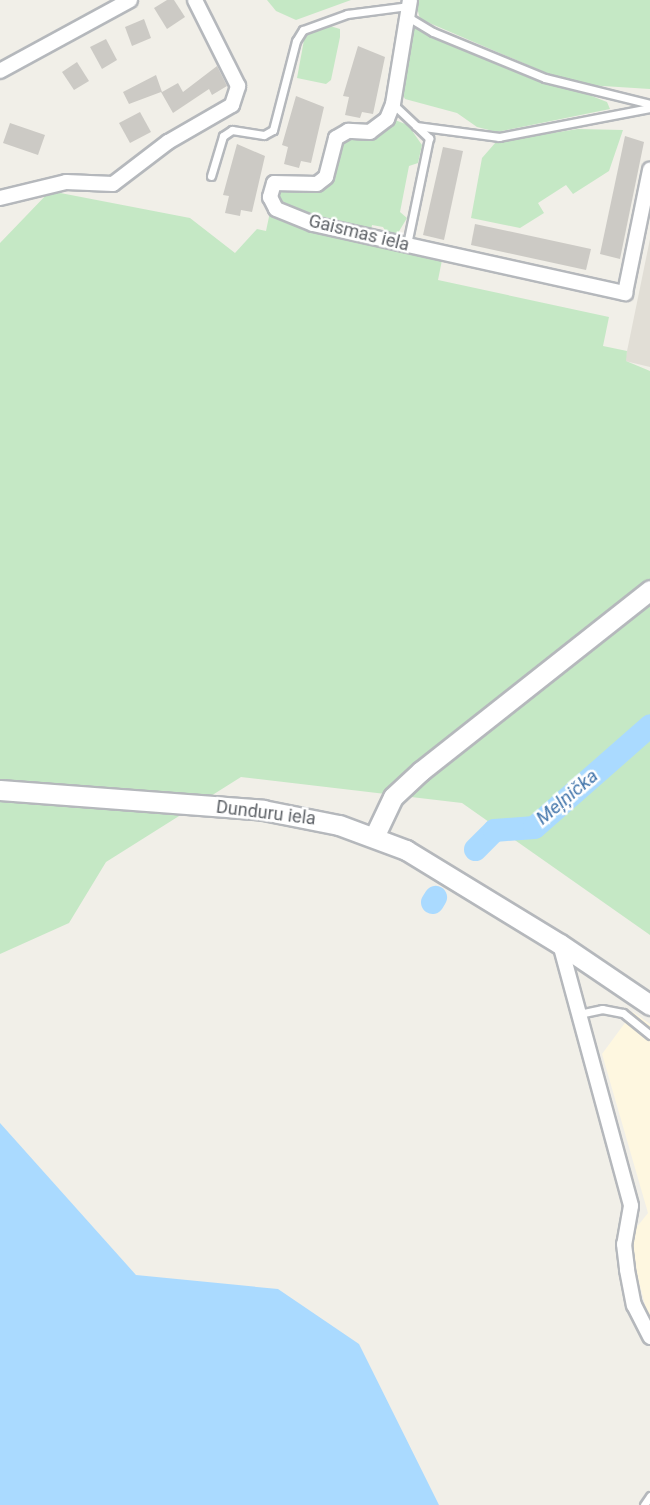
<!DOCTYPE html>
<html>
<head>
<meta charset="utf-8">
<style>
	body { margin:0 }
	#map { position:relative; width:650px; height:1505px; overflow:hidden; background:#f1efe8; font-family:Roboto,sans-serif }
	div>[style] { position:absolute }
	[style*='--x'] { left:calc(var(--x)*1px); top:calc(var(--y)*1px); width:calc(var(--w)*1px); rotate:calc(var(--a)*1deg) }
	.commercial>* { inset:0; background:#fef7e0 }
	.education>* { inset:0; background:#e1ded6 }
	.green>* { inset:0; background:#c5e8c5 }
	.water>* { inset:0; background:#aadaff }
	.river>* { height:23px; margin:-11.5px; padding:0 11.5px; transform-origin:11.5px; border-radius:11.5px; background:#aadaff }
	.building>* { inset:0; background:#cccac5 }
	.roads { filter:drop-shadow(2px 0 #b5b8bc) drop-shadow(-2px 0 #b5b8bc) drop-shadow(0 2px #b5b8bc) drop-shadow(0 -2px #b5b8bc) }
	.lane>* { height:7px; margin:-3.5px; padding:0 3.5px; transform-origin:3.5px; border-radius:3.5px; background:#fff }
	.street>* { height:14px; margin:-7px; padding:0 7px; transform-origin:7px; border-radius:7px; background:#fff }
	.secondary>* { height:19px; margin:-9.5px; padding:0 9.5px; transform-origin:9.5px; border-radius:9.5px; background:#fff }
	span { translate:-50% -50%; white-space:nowrap; text-align:center; line-height:1.15; -webkit-text-stroke:5px #fff; paint-order:stroke }
	.street-label { font-size:18px; color:#5f6368 }
	.water-label { font-size:19px; color:#4174aa; font-style:italic }
</style>
</head>
<body>
<div id="map">
	<div class="commercial">
		<i style="clip-path:polygon(633px 1012px,650px 1024px,650px 1325px,628px 1238px,648px 1213px,602px 1054px)"></i>
	</div>
	<div class="education">
		<i style="clip-path:polygon(650px 239px,650px 367px,625px 361px)"></i>
	</div>
	<div class="green">
		<i style="clip-path:polygon(267px 0,351px 0,296px 20px,276px 11px)"></i>
		<i style="clip-path:polygon(415px 0,650px 0,650px 89px,587px 85px,544px 72px,420px 19px)"></i>
		<i style="clip-path:polygon(330px 26px,340px 29px,340px 37px,331px 80px,326px 84px,297px 78px,304px 40px,311px 30px)"></i>
		<i style="clip-path:polygon(414px 26px,607px 102px,610px 109px,497px 132px,477px 127px,457px 113px,405px 99px,400px 90px)"></i>
		<i style="clip-path:polygon(395px 120px,408px 125px,422px 145px,418px 163px,409px 166px,400px 212px,407px 218px,395px 238px,389px 237px,383px 227px,372px 225px,371px 230px,313px 220px,280px 204px,276px 193px,279px 185px,309px 190px,342px 140px,378px 137px)"></i>
		<i style="clip-path:polygon(578px 129px,623px 130px,609px 171px,573px 194px,566px 185px,538px 203px,544px 213px,520px 228px,471px 218px,482px 158px,496px 142px)"></i>
		<i style="clip-path:polygon(50px 191px,190px 218px,235px 253px,257px 229px,266px 231px,270px 212px,317px 231px,442px 260px,438px 280px,609px 317px,603px 346px,627px 351px,626px 361px,650px 371px,650px 935px,462px 803px,241px 777px,106px 862px,69px 923px,0 954px,0 243px)"></i>
	</div>
	<div class="water">
		<i style="clip-path:polygon(0 1123px,136px 1275px,278px 1289px,359px 1344px,439px 1505px,0 1505px)"></i>
	</div>
	<div class="river">
		<i style="--x:475;--y:849;--w:27;--a:-45"></i>
		<i style="--x:494;--y:830;--w:40;--a:-4.3"></i>
		<i style="--x:534;--y:827;--w:154;--a:-41.3"></i>
		<i style="--x:432;--y:902;--w:6;--a:-59"></i>
	</div>
	<div class="building">
		<i style="clip-path:polygon(167px 0,174px 0,185px 17px,167px 29px,154px 8px)"></i>
		<i style="clip-path:polygon(144px 19px,151px 38px,132px 46px,125px 27px)"></i>
		<i style="clip-path:polygon(106px 39px,117px 60px,102px 69px,90px 47px)"></i>
		<i style="clip-path:polygon(358px 46px,385px 57px,373px 114px,362px 112px,360px 118px,345px 115px,349px 97px,343px 96px)"></i>
		<i style="clip-path:polygon(77px 62px,89px 81px,74px 90px,62px 72px)"></i>
		<i style="clip-path:polygon(217px 66px,227px 86px,212px 95px,209px 89px,173px 113px,161px 92px,129px 104px,123px 92px,156px 75px,162px 92px,178px 83px,183px 92px)"></i>
		<i style="clip-path:polygon(296px 96px,324px 107px,311px 163px,301px 161px,299px 168px,284px 164px,288px 147px,282px 145px)"></i>
		<i style="clip-path:polygon(140px 112px,151px 132px,130px 143px,119px 123px)"></i>
		<i style="clip-path:polygon(10px 123px,45px 135px,38px 155px,3px 143px)"></i>
		<i style="clip-path:polygon(625px 136px,644px 142px,620px 259px,600px 254px)"></i>
		<i style="clip-path:polygon(237px 144px,265px 156px,252px 212px,241px 210px,240px 216px,225px 213px,229px 196px,223px 195px)"></i>
		<i style="clip-path:polygon(443px 147px,463px 151px,444px 240px,423px 235px)"></i>
		<i style="clip-path:polygon(475px 224px,591px 249px,586px 270px,471px 245px)"></i>
	</div>
	<div class="roads">
		<div class="lane">
			<i style="--x:408;--y:17;--w:29;--a:31"></i>
			<i style="--x:433;--y:32;--w:121;--a:22.3"></i>
			<i style="--x:545;--y:78;--w:108;--a:13.9"></i>
			<i style="--x:393;--y:104;--w:50;--a:43.4"></i>
			<i style="--x:429;--y:138;--w:108;--a:101.7"></i>
			<i style="--x:416;--y:126;--w:84;--a:7.5"></i>
			<i style="--x:499;--y:137;--w:154;--a:-10.9"></i>
			<i style="--x:211;--y:176;--w:42;--a:-73.3"></i>
			<i style="--x:223;--y:136;--w:11;--a:-34"></i>
			<i style="--x:232;--y:130;--w:32;--a:9"></i>
			<i style="--x:264;--y:135;--w:10;--a:-29"></i>
			<i style="--x:273;--y:130;--w:92;--a:-75.5"></i>
			<i style="--x:296;--y:41;--w:13;--a:-58"></i>
			<i style="--x:303;--y:30;--w:47;--a:-20"></i>
			<i style="--x:347;--y:14;--w:63;--a:-7.4"></i>
			<i style="--x:579;--y:1014;--w:24;--a:-12"></i>
			<i style="--x:602;--y:1009;--w:21;--a:11"></i>
			<i style="--x:623;--y:1013;--w:35;--a:39"></i>
			<i style="--x:644;--y:1505;--w:11;--a:-56"></i>
		</div>
		<div class="street">
			<i style="--x:410;--y:0;--w:105;--a:99.3"></i>
			<i style="--x:393;--y:104;--w:16;--a:112"></i>
			<i style="--x:387;--y:119;--w:21;--a:143"></i>
			<i style="--x:370;--y:132;--w:22;--a:-177"></i>
			<i style="--x:348;--y:131;--w:14;--a:150"></i>
			<i style="--x:336;--y:138;--w:40;--a:104.4"></i>
			<i style="--x:326;--y:177;--w:11;--a:142"></i>
			<i style="--x:317;--y:184;--w:43;--a:-178.7"></i>
			<i style="--x:274;--y:183;--w:15;--a:106"></i>
			<i style="--x:270;--y:197;--w:13;--a:63"></i>
			<i style="--x:276;--y:209;--w:40;--a:22"></i>
			<i style="--x:313;--y:224;--w:320;--a:12.5"></i>
			<i style="--x:625;--y:293;--w:126;--a:-78.5"></i>
			<i style="--x:0;--y:71;--w:148;--a:-28.6"></i>
			<i style="--x:0;--y:198;--w:68;--a:-13.6"></i>
			<i style="--x:66;--y:182;--w:47;--a:2.4"></i>
			<i style="--x:113;--y:184;--w:69;--a:-37.4"></i>
			<i style="--x:168;--y:142;--w:74;--a:-30"></i>
			<i style="--x:232;--y:105;--w:20;--a:-72"></i>
			<i style="--x:238;--y:86;--w:96;--a:-116.6"></i>
			<i style="--x:560;--y:944;--w:271;--a:74.8"></i>
			<i style="--x:631;--y:1206;--w:39;--a:100"></i>
			<i style="--x:624;--y:1244;--w:26;--a:83"></i>
			<i style="--x:627;--y:1270;--w:36;--a:79"></i>
			<i style="--x:634;--y:1305;--w:36;--a:63"></i>
		</div>
		<div class="secondary">
			<i style="--x:0;--y:790;--w:264;--a:4.3"></i>
			<i style="--x:263;--y:810;--w:77;--a:11.2"></i>
			<i style="--x:339;--y:825;--w:72;--a:20.5"></i>
			<i style="--x:406;--y:850;--w:180;--a:31.4"></i>
			<i style="--x:560;--y:944;--w:109;--a:34.1"></i>
			<i style="--x:374;--y:837;--w:44;--a:-64.6"></i>
			<i style="--x:393;--y:797;--w:38;--a:-43"></i>
			<i style="--x:421;--y:771;--w:292;--a:-38.3"></i>
		</div>
	</div>
	<div class="street-label">
		<span style="left:359px;top:233px;rotate:14deg">Gaismas iela</span>
		<span style="left:266px;top:813px;rotate:7deg">Dunduru iela</span>
	</div>
	<div class="water-label">
		<span style="left:567px;top:797px;rotate:-40deg">Meļņička</span>
	</div>
</div>
</body>
</html>
